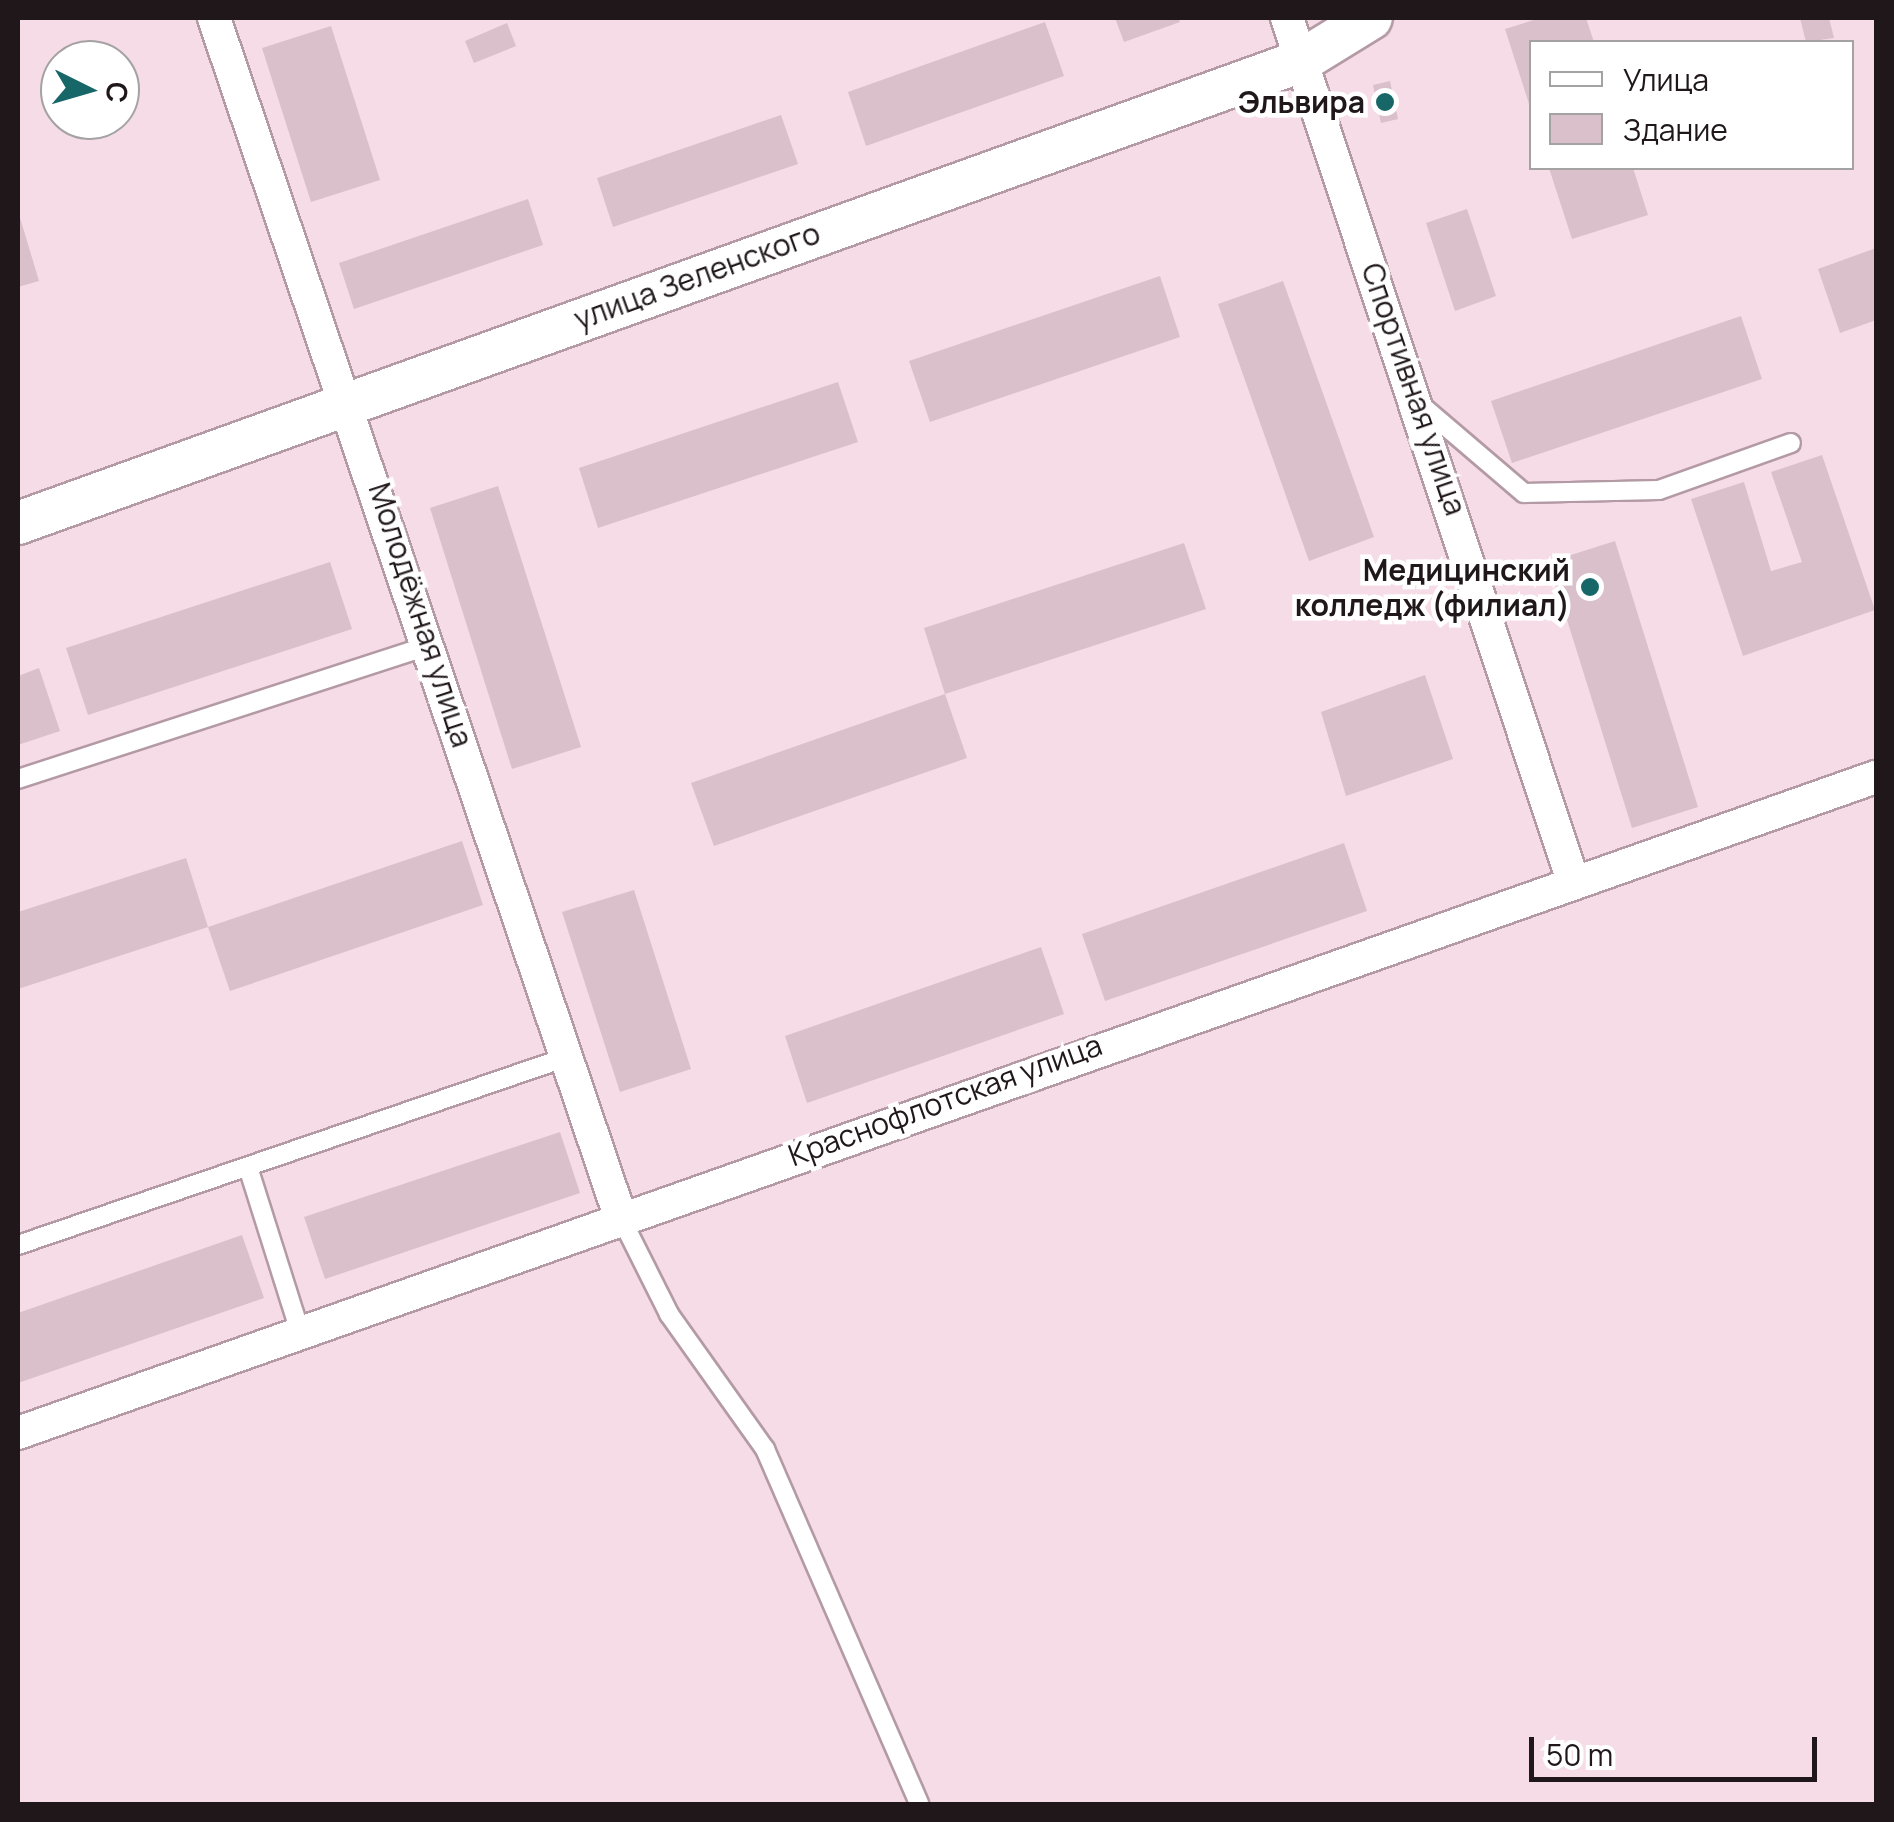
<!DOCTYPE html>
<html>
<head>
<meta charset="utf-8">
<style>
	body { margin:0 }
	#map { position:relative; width:1894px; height:1822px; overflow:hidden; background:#f6dce7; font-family:Manrope,sans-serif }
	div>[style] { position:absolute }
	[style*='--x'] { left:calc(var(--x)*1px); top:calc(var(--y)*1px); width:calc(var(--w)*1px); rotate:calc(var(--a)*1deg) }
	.building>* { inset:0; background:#d9c0cb }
	.roads { filter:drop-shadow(2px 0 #b39aa4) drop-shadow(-2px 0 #b39aa4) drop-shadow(0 2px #b39aa4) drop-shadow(0 -2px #b39aa4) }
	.service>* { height:18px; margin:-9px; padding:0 9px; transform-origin:9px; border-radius:9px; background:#fff }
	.minor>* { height:32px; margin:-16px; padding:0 16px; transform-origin:16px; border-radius:16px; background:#fff }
	.tertiary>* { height:42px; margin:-21px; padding:0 21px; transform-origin:21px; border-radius:21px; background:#fff }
	.dots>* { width:28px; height:28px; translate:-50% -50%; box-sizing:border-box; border:5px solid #fff; border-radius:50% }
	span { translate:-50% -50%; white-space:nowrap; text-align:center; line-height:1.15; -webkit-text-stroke:9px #fff; paint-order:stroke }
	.poi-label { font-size:30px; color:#1f171a; font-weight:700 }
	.right { translate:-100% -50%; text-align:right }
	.street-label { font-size:30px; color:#1f171a }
	.frame { position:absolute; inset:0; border:20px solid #1f171a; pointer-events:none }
	.legend { position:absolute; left:1529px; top:40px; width:325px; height:130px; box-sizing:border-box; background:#fff; border:2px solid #a5a2a3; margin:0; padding:12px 18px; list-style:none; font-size:30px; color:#1f171a }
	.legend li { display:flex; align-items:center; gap:20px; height:50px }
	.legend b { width:50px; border:2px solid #a5a2a3 }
	.north { position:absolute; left:40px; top:40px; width:100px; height:100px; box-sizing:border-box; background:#fff; border:2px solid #a5a2a3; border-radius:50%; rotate:95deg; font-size:28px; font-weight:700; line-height:40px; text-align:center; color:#1f171a }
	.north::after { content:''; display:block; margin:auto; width:35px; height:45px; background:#176668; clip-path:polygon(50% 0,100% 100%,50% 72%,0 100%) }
	.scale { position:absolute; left:1529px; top:1737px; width:288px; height:45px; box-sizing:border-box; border:5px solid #1f171a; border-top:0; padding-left:12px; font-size:30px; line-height:35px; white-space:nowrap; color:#1f171a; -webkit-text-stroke:8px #fff; paint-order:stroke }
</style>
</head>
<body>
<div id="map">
	<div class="building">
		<i style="clip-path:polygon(1115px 18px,1178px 18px,1180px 22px,1124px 42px)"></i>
		<i style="clip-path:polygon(1540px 18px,1586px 18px,1594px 42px,1532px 42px,1531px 110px,1505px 29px)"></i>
		<i style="clip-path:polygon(1800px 18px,1829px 18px,1834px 38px,1806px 42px)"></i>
		<i style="clip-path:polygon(1045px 22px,1064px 76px,866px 146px,848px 92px)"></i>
		<i style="clip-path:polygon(507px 23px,516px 46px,474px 63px,465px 41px)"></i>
		<i style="clip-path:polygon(331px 26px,380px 180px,311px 202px,262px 48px)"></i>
		<i style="clip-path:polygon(1390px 81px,1398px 119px,1381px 123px,1373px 85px)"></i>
		<i style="clip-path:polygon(781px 115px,798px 164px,613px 227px,597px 178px)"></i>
		<i style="clip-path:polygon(1549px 168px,1633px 168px,1648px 215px,1572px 239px)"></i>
		<i style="clip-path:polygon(528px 199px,543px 245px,354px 309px,339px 263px)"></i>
		<i style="clip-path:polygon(1467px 209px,1496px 296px,1455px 311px,1426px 223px)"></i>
		<i style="clip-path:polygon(18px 211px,39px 281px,18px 287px)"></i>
		<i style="clip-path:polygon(1876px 248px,1876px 320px,1840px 333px,1818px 269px)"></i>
		<i style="clip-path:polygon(1160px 276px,1180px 337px,930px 422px,909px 361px)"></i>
		<i style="clip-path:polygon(1283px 281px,1374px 537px,1309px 561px,1218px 304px)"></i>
		<i style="clip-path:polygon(1741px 316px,1762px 379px,1512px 463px,1491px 401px)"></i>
		<i style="clip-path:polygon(838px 382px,858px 442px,598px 528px,579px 468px)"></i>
		<i style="clip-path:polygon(1822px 455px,1875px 610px,1743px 656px,1691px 499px,1744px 482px,1771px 571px,1802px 562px,1771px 472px)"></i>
		<i style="clip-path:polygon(498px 486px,581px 747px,512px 769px,430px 508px)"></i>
		<i style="clip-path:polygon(1615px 541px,1698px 807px,1632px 828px,1549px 562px)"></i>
		<i style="clip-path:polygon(1184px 543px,1206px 609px,945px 694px,924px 628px)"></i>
		<i style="clip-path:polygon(330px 562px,352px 629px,88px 715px,66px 648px)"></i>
		<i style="clip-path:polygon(39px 668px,60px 731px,18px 745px,18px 676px)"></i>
		<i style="clip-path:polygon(1425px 675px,1453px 759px,1346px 796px,1321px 712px)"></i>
		<i style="clip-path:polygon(945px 694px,967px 758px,714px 846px,691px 783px)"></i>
		<i style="clip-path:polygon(462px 841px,483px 905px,230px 991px,208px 927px)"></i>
		<i style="clip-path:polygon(1344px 843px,1367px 911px,1105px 1001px,1082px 934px)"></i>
		<i style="clip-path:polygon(186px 858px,208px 927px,18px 989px,18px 912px)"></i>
		<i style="clip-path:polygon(634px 890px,691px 1069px,620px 1092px,562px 912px)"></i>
		<i style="clip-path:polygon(1041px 947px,1064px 1014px,807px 1103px,785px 1036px)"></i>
		<i style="clip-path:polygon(560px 1132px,580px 1193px,325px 1279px,304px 1217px)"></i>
		<i style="clip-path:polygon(242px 1235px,264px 1298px,18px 1383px,18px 1313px)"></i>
	</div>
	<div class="roads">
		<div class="service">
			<i style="--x:1422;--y:406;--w:134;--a:40.5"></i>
			<i style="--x:1524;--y:493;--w:135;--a:-1.3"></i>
			<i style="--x:1659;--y:490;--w:140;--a:-19.6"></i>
			<i style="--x:18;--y:779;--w:434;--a:-18"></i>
			<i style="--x:248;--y:1167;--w:173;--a:72.5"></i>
			<i style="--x:620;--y:1216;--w:110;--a:63.4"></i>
			<i style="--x:669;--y:1314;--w:166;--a:54.6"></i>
			<i style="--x:765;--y:1449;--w:387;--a:66.5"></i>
			<i style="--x:18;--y:1245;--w:580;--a:-18.9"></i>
		</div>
		<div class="minor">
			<i style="--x:214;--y:18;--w:1265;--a:71.28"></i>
			<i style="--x:1287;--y:18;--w:906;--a:71.67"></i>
			<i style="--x:18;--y:1433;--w:1970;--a:-19.45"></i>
		</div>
		<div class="tertiary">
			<i style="--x:18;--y:523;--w:1364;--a:-19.8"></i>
			<i style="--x:1301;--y:61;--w:82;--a:-31.6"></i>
		</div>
	</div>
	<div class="dots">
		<i style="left:1385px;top:102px;background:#176668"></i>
		<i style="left:1590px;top:587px;background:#176668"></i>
	</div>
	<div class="poi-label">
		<span class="right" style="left:1365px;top:102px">Эльвира</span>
		<span class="right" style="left:1570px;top:587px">Медицинский<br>колледж (филиал)</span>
	</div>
	<div class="street-label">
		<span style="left:697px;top:276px;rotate:-20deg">улица Зеленского</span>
		<span style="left:1414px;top:389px;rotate:71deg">Спортивная улица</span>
		<span style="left:421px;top:615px;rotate:72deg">Молодёжная улица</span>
		<span style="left:945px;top:1100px;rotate:-20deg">Краснофлотская улица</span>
	</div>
	<div class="frame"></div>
	<ul class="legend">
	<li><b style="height:12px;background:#fff"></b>Улица</li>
	<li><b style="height:28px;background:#d9c0cb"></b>Здание</li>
	</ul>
	<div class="north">С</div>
	<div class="scale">50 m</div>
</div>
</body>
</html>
